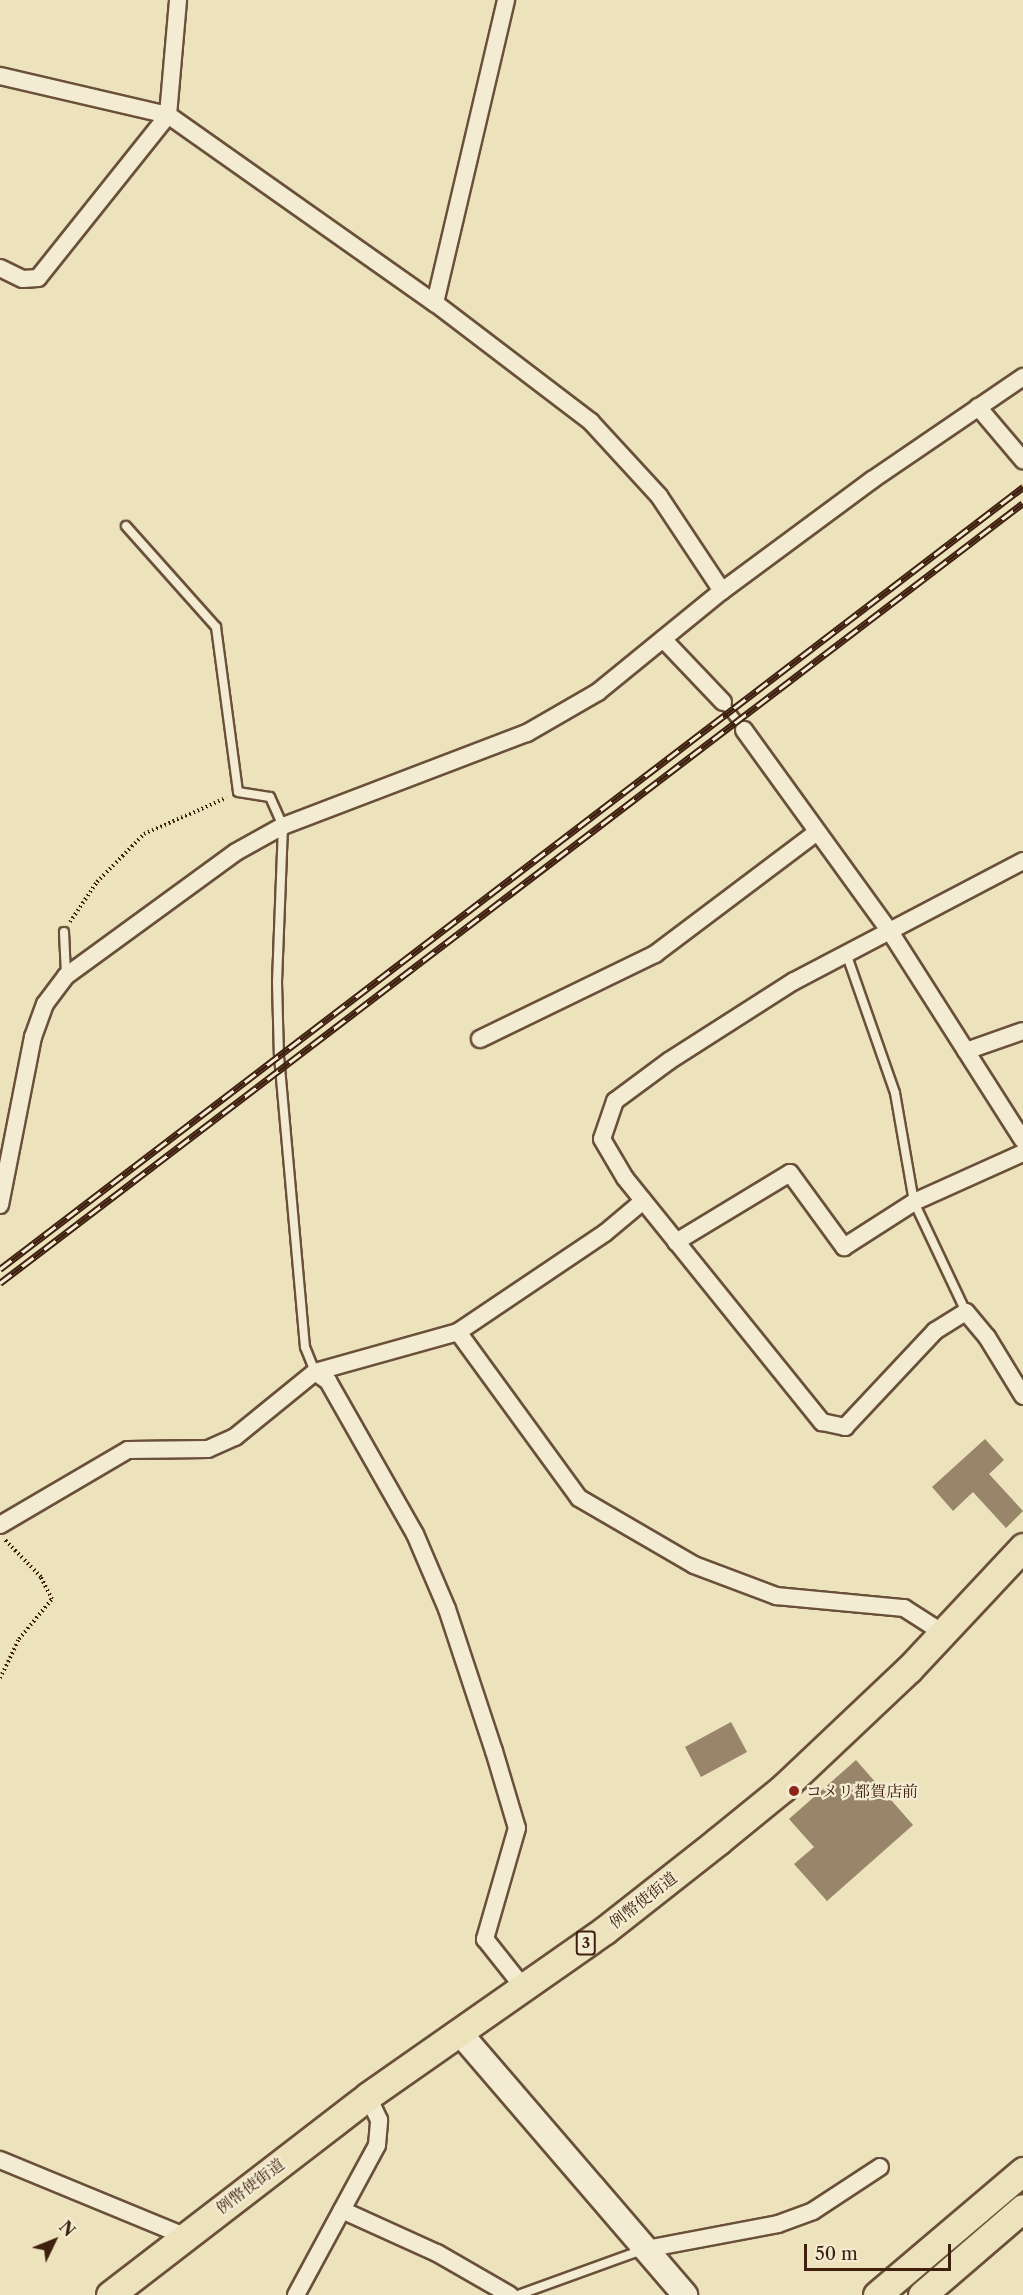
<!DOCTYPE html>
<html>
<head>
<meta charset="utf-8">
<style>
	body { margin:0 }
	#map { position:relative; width:1023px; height:2295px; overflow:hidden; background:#ece2bc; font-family:"Libre Caslon Text","Noto Serif JP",serif }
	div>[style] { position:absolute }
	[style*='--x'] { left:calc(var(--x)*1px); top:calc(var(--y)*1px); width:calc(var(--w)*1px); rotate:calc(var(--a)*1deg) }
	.building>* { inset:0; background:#998569 }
	.path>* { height:4px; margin-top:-2px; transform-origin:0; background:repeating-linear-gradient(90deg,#3f200f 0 1.5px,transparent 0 4.5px) }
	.roads { filter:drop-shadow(2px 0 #6a503a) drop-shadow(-2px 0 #6a503a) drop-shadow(0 2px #6a503a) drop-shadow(0 -2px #6a503a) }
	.lane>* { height:8px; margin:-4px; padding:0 4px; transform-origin:4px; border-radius:4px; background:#f3ecd3 }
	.street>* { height:16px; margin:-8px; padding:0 8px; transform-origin:8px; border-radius:8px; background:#f3ecd3 }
	.secondary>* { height:24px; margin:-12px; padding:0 12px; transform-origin:12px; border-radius:12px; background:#f3ecd3 }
	.primary>* { height:27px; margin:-13.5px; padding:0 13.5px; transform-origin:13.5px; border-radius:13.5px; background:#ece2bc }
	.rail>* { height:7px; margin-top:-3.5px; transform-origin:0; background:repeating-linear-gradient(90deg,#f3ecd3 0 14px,#3f200f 0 28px); box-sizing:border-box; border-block:2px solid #3f200f }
	.dots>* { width:16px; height:16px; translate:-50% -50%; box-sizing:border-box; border:3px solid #f3ecd3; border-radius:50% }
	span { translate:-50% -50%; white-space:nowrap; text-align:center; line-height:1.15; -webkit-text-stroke:4.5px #f3ecd3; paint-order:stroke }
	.shield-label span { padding:2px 4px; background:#f3ecd3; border:2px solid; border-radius:4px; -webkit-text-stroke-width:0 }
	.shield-label { font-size:15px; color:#3f200f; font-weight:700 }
	.poi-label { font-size:16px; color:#3f200f }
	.left { translate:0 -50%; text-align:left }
	.street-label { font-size:16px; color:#3f200f }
	.north { position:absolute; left:24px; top:2211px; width:60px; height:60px; -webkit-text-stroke:4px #f3ecd3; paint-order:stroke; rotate:47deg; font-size:16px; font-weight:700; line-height:24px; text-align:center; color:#3f200f }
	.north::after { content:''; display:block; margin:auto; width:21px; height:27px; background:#3f200f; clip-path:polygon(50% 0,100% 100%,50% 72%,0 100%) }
	.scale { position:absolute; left:804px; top:2244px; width:147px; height:27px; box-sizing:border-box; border:3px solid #3f200f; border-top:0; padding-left:8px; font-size:18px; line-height:21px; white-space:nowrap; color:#3f200f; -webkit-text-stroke:4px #f3ecd3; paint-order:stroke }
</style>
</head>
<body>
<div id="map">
	<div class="building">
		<i style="clip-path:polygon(985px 1439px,1004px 1460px,989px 1474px,1023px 1511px,1006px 1528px,973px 1492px,953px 1511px,932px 1487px)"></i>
		<i style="clip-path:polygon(731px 1722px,747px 1752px,701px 1777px,685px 1747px)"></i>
		<i style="clip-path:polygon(856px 1760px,913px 1825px,827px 1901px,794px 1864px,814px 1847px,789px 1819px)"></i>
	</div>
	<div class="path">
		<i style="--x:70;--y:922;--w:48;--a:-56"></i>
		<i style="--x:97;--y:882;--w:67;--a:-45.6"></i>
		<i style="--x:144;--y:834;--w:90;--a:-23.7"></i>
		<i style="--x:0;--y:1678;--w:43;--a:-64"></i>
		<i style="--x:19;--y:1639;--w:52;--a:-50.5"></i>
		<i style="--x:52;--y:1599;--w:25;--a:-117"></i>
		<i style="--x:41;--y:1577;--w:52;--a:-134.2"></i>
	</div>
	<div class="roads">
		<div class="lane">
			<i style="--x:126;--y:526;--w:135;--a:48.3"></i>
			<i style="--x:216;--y:627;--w:166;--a:82.4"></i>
			<i style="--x:238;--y:792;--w:32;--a:9"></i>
			<i style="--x:270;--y:797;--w:32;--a:66"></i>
			<i style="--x:283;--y:826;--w:156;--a:92.2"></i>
			<i style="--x:277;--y:982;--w:74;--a:88.5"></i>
			<i style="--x:279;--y:1056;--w:292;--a:84.9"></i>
			<i style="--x:305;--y:1347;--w:27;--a:68"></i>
			<i style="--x:723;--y:702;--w:35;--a:53"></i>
			<i style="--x:64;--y:932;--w:43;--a:87.3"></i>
			<i style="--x:846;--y:953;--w:148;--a:70.7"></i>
			<i style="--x:895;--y:1093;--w:111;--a:80.1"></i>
			<i style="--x:914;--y:1202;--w:122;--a:64.7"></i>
			<i style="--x:518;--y:2295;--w:132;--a:-19.9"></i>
		</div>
		<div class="street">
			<i style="--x:0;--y:76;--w:172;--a:13.1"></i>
			<i style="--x:168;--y:115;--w:327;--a:35.2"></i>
			<i style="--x:435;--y:303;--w:196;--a:37.3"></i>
			<i style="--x:591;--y:422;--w:100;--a:47.4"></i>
			<i style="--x:659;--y:496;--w:114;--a:56.4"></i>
			<i style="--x:0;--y:268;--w:25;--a:26"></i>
			<i style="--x:23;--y:279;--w:15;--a:-4"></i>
			<i style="--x:38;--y:278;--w:208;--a:-51.4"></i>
			<i style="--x:168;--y:115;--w:115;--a:-85"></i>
			<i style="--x:435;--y:303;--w:311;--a:-76.8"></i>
			<i style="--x:978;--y:407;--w:70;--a:49.7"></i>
			<i style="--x:663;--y:639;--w:87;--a:46.4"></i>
			<i style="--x:744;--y:730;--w:247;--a:54.1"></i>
			<i style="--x:889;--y:930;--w:249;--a:57.5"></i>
			<i style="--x:1023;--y:861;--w:259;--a:152.3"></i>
			<i style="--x:794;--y:981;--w:148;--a:147.4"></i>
			<i style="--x:669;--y:1061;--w:67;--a:143.5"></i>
			<i style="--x:615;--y:1101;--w:40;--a:108.9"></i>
			<i style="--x:602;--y:1139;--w:45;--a:59.5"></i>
			<i style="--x:625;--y:1178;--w:314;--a:51.1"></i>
			<i style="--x:822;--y:1422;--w:24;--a:12"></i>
			<i style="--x:845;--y:1427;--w:132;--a:-46.8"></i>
			<i style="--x:935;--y:1331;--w:36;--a:-32"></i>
			<i style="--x:966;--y:1312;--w:33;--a:50"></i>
			<i style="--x:987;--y:1337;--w:69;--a:58.6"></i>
			<i style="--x:480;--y:1039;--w:195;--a:-25.9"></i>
			<i style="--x:655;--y:954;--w:203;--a:-37"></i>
			<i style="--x:966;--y:1051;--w:60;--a:-19.3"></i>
			<i style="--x:0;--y:1205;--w:171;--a:-78.9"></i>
			<i style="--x:33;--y:1037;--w:35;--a:-70"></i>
			<i style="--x:45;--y:1004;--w:35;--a:-53"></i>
			<i style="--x:66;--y:976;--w:210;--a:-36.1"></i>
			<i style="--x:236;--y:852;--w:54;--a:-29"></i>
			<i style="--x:283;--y:826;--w:261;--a:-20.9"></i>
			<i style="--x:527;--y:733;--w:82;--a:-30"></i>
			<i style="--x:598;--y:692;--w:160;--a:-39.2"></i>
			<i style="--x:722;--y:591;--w:187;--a:-36.5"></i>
			<i style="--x:872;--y:480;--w:183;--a:-34.3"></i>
			<i style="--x:676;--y:1242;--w:133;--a:-31.2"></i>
			<i style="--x:790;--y:1173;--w:92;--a:53.9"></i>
			<i style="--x:844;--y:1247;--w:83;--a:-32.7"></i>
			<i style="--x:914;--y:1202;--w:120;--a:-24.2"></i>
			<i style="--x:458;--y:1332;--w:205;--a:53.9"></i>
			<i style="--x:579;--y:1498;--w:133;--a:30.2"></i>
			<i style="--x:694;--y:1565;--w:88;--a:20.7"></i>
			<i style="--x:776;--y:1596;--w:129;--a:5.4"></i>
			<i style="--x:904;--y:1608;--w:46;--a:32.7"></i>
			<i style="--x:315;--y:1372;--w:148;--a:-15.6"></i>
			<i style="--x:458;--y:1332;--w:177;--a:-34"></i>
			<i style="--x:605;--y:1233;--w:50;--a:-40.1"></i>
			<i style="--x:0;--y:1525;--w:148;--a:-30.4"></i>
			<i style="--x:128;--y:1450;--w:80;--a:-0.7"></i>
			<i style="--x:208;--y:1449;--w:30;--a:-24"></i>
			<i style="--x:235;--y:1437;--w:103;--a:-39.1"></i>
			<i style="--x:315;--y:1372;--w:16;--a:35"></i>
			<i style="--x:328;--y:1381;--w:176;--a:60.4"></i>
			<i style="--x:415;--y:1534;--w:82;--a:66.9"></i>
			<i style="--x:447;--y:1609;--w:150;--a:71.7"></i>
			<i style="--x:494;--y:1751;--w:80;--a:73.4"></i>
			<i style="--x:517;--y:1828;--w:116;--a:106.1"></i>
			<i style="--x:485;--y:1939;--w:61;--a:51.6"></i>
			<i style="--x:0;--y:2160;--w:199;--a:22.4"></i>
			<i style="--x:342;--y:2210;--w:104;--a:24.4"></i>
			<i style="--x:437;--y:2253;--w:84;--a:29.9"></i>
			<i style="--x:646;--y:2249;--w:134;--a:-10.7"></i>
			<i style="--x:778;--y:2224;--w:37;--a:-20"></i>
			<i style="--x:813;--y:2211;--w:80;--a:-33.3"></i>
			<i style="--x:296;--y:2295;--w:170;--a:-61.6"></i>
			<i style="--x:377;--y:2145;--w:25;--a:-85"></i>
			<i style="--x:379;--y:2120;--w:26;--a:-115"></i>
		</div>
		<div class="secondary">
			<i style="--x:459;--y:2032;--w:347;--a:49.3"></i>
		</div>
		<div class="primary">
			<i style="--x:110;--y:2295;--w:326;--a:-37.6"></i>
			<i style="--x:368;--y:2096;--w:289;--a:-35"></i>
			<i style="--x:605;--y:1930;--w:144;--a:-38.2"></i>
			<i style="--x:718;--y:1841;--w:84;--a:-39.2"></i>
			<i style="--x:783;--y:1788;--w:173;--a:-43.4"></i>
			<i style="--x:909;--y:1669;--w:167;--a:-46.9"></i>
			<i style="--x:877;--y:2295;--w:192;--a:-40.3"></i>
			<i style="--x:922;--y:2295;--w:133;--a:-40.7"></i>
		</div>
	</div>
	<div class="rail">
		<i style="--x:0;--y:1269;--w:1288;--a:-37.39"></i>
		<i style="--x:0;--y:1283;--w:1286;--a:-37.32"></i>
	</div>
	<div class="dots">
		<i style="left:794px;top:1791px;background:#8f2418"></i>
	</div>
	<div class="shield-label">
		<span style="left:586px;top:1943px">3</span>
	</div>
	<div class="poi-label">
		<span class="left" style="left:806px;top:1791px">コメリ都賀店前</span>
	</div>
	<div class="street-label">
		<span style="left:643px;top:1900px;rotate:-38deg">例幣使街道</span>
		<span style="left:250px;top:2186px;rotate:-37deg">例幣使街道</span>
	</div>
	<div class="north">N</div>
	<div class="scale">50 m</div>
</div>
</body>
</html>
